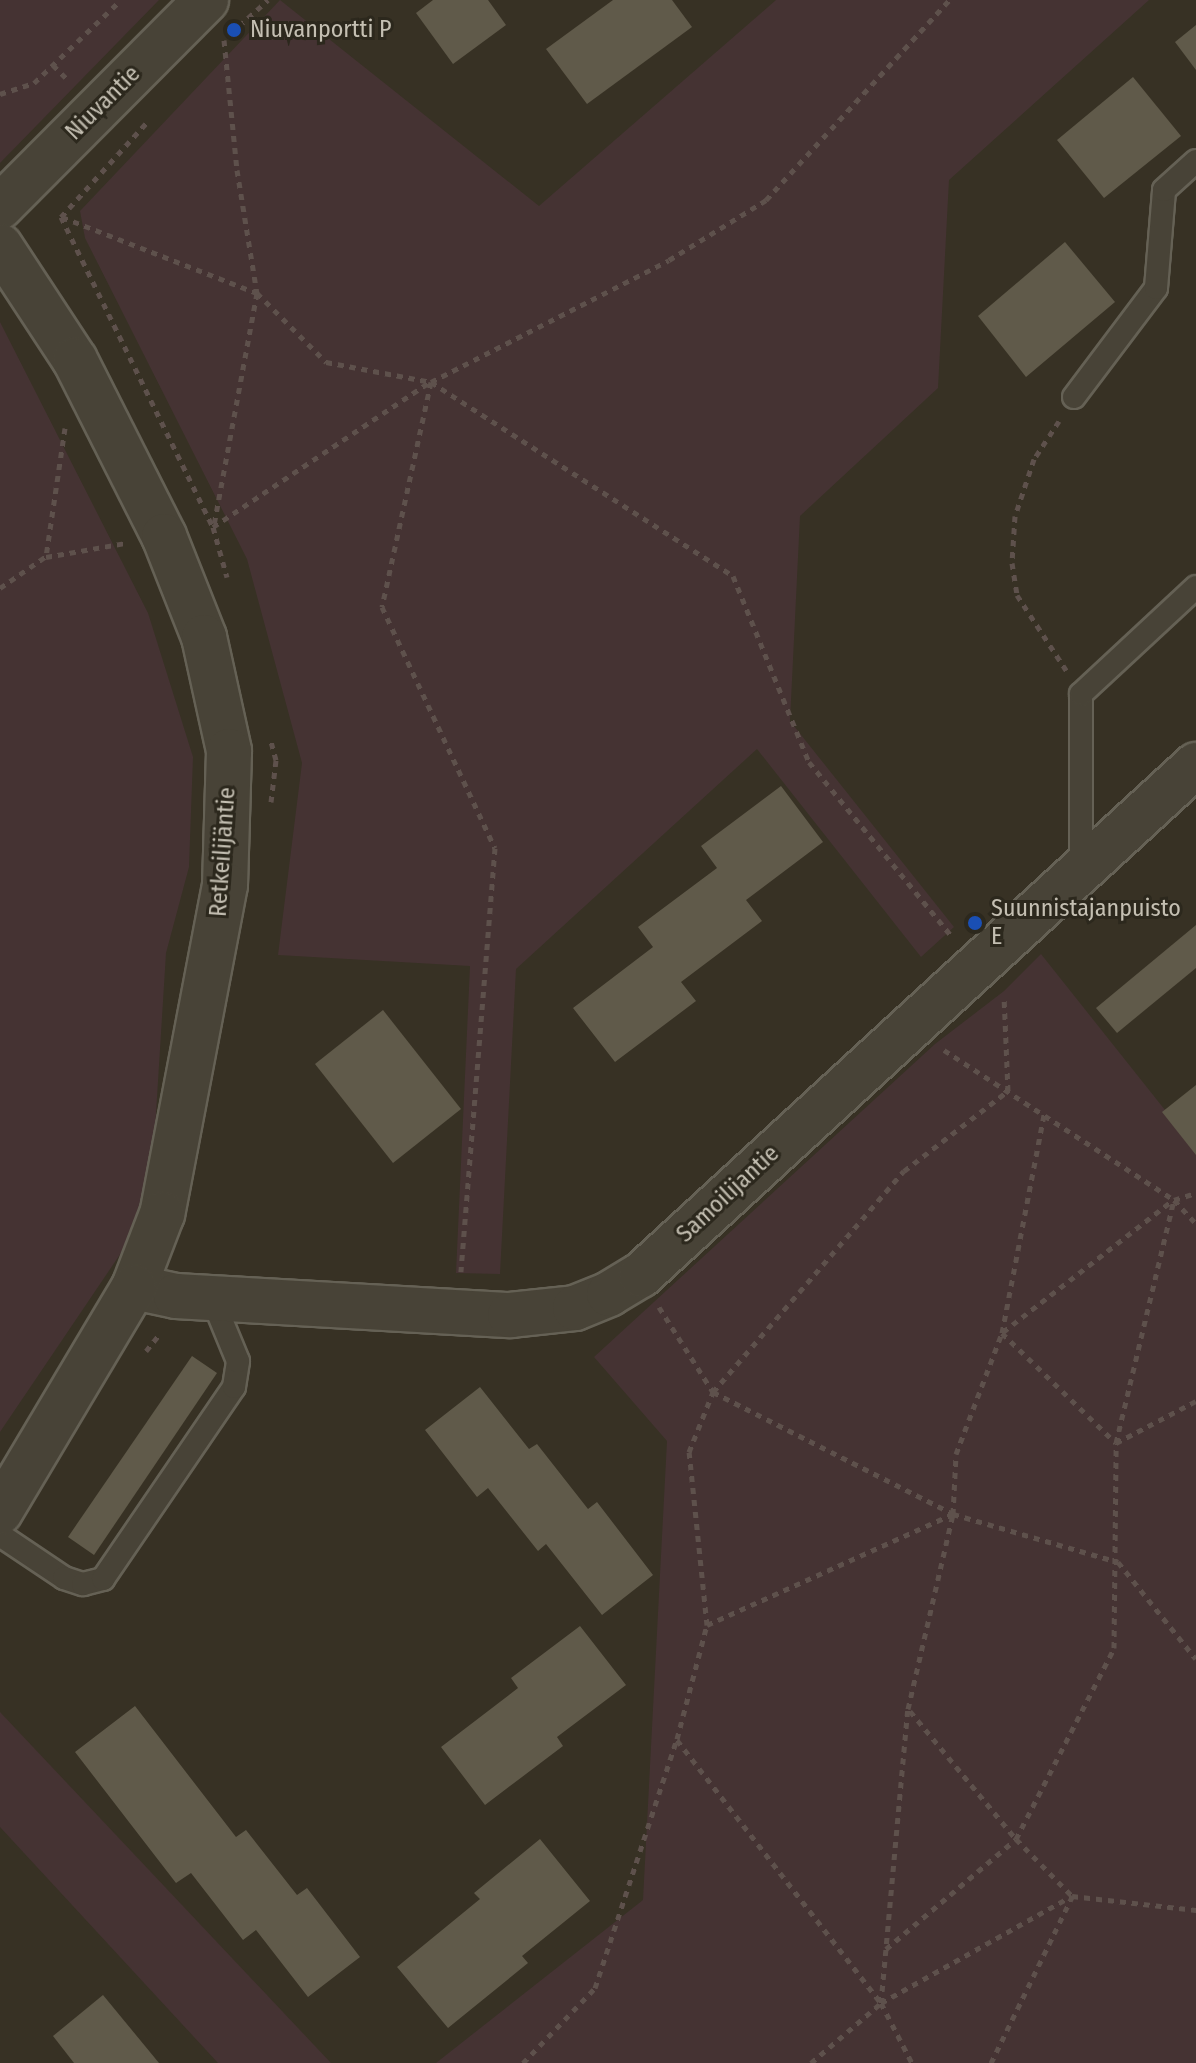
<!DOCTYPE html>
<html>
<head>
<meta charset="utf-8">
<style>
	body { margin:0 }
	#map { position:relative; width:1196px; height:2063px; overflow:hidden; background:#373124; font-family:"Fira Sans Condensed",sans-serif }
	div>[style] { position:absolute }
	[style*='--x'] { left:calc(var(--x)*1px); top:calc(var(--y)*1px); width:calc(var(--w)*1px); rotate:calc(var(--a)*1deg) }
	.green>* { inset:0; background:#453333 }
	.building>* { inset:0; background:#605a4a }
	.path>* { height:5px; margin-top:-2.5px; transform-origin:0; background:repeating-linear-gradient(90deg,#5e514c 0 6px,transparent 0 12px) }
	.roads { filter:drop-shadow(2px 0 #656155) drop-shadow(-2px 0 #656155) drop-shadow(0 2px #656155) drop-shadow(0 -2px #656155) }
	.service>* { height:22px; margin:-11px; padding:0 11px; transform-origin:11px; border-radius:11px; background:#484337 }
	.minor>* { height:44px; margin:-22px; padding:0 22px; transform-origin:22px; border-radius:22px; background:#484337 }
	.tertiary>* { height:44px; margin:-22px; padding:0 22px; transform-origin:22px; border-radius:22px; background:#484337 }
	.dots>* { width:22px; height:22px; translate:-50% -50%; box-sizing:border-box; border:4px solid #2c281d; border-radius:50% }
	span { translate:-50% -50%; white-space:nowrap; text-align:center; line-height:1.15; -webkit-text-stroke:6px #2c281d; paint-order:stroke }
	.poi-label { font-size:24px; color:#c4bfb2 }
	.left { translate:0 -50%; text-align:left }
	.street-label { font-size:24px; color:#c4bfb2 }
</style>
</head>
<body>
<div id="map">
	<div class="green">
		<i style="clip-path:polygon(0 0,159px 0,0 163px)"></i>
		<i style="clip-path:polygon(280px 0,539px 206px,776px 0,1149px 0,949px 180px,938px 388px,800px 516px,790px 721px,954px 927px,921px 957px,757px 749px,516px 969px,500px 1274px,456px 1273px,470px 966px,278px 955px,302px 763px,247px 559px,85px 238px,80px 211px)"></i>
		<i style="clip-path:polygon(0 322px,148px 613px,193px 757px,189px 867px,166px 953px,150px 1210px,0 1432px)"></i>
		<i style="clip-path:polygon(1041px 954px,1196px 1149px,1196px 2063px,436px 2063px,643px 1900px,667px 1441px,594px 1357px,935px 1044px,1004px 991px)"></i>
		<i style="clip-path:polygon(0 1712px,331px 2063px,218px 2063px,0 1827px)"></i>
	</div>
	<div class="building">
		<i style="clip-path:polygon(433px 0,488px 0,506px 25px,453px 64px,416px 13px)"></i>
		<i style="clip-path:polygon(613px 0,672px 0,692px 27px,587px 104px,546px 49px)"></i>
		<i style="clip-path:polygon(1196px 25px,1196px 70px,1175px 42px)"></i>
		<i style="clip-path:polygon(1133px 77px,1181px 136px,1104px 198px,1057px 140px)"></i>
		<i style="clip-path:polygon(1065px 242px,1115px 302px,1026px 377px,978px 316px)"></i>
		<i style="clip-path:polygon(781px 786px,823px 842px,746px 900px,762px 921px,681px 982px,696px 1001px,615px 1062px,573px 1008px,653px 947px,638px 927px,717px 868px,701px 846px)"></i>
		<i style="clip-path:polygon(1196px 925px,1196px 968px,1117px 1033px,1096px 1008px)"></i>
		<i style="clip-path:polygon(383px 1010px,461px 1109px,393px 1163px,315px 1064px)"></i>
		<i style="clip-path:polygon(1196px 1085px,1196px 1155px,1162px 1112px)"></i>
		<i style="clip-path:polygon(192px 1356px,217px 1373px,94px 1555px,68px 1537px)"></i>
		<i style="clip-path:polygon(480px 1387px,529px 1449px,537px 1444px,588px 1509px,597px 1502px,653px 1575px,602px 1615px,546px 1544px,538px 1551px,488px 1488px,477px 1497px,425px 1430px)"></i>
		<i style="clip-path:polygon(580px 1626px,626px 1685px,557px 1737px,563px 1746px,485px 1805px,441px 1747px,518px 1688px,511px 1678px)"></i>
		<i style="clip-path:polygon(135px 1706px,236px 1837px,246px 1830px,297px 1895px,307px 1888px,360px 1957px,308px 1997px,256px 1930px,243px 1940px,191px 1873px,176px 1883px,75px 1752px)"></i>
		<i style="clip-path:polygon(540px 1839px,590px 1901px,522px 1956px,528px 1963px,448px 2028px,397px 1967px,480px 1899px,474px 1893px)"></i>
		<i style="clip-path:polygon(103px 1995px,159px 2063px,74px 2063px,53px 2036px)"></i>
	</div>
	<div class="path">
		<i style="--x:239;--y:26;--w:39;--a:-42"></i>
		<i style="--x:224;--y:40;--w:131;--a:84.3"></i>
		<i style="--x:237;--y:170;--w:125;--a:80.8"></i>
		<i style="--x:257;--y:293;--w:98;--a:45"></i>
		<i style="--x:326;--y:362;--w:107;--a:10.8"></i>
		<i style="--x:431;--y:382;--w:267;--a:-27.1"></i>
		<i style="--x:669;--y:260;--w:114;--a:-31.7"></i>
		<i style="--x:766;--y:200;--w:271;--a:-47.5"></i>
		<i style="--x:53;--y:65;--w:23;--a:45"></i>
		<i style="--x:0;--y:94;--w:36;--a:-18"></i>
		<i style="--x:34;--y:83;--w:120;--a:-43.7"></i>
		<i style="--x:61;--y:217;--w:345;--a:63.9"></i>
		<i style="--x:213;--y:527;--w:52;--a:74.4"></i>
		<i style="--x:61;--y:217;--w:131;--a:-47.8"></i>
		<i style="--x:62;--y:217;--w:209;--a:21.3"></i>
		<i style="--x:257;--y:293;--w:237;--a:100.5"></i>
		<i style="--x:431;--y:382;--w:230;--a:102.3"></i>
		<i style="--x:382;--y:607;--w:266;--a:64.9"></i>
		<i style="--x:495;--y:848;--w:425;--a:94.6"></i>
		<i style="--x:431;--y:382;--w:359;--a:32.7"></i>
		<i style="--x:733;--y:576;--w:201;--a:67.8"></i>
		<i style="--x:809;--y:762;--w:226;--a:50.7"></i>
		<i style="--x:1059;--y:421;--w:45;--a:123.3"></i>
		<i style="--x:1034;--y:459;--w:60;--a:108.4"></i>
		<i style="--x:1015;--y:516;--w:47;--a:93.7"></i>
		<i style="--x:1012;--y:563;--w:32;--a:81"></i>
		<i style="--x:1017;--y:595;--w:90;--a:56.8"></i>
		<i style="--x:65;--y:428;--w:130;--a:98.4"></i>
		<i style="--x:46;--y:557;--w:80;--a:-10"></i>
		<i style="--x:213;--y:527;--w:261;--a:-33.8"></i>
		<i style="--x:0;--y:588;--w:55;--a:-34.6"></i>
		<i style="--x:271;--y:802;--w:42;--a:-83.2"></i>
		<i style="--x:276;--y:760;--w:20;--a:-105"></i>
		<i style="--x:944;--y:1050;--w:275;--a:33.1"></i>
		<i style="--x:1174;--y:1200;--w:33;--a:47"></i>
		<i style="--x:659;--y:1307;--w:101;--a:57.6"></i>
		<i style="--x:713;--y:1392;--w:269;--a:26.9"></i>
		<i style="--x:1003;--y:1332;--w:214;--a:-37.8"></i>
		<i style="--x:1002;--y:1333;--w:158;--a:44"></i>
		<i style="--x:1116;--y:1443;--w:90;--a:-27.7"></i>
		<i style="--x:146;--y:1351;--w:22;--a:-51"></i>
		<i style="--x:707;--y:1625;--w:270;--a:-24.3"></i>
		<i style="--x:953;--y:1514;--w:172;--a:16.2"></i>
		<i style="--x:1118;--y:1562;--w:124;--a:51.2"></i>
		<i style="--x:910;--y:1711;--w:166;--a:50.4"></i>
		<i style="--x:1016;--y:1839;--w:80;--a:45.5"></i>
		<i style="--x:677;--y:1740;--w:333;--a:52.2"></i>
		<i style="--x:881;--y:2003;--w:68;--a:62.7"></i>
		<i style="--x:886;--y:1949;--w:170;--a:-40.2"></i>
		<i style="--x:1016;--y:1839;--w:215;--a:-62.8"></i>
		<i style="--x:1114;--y:1648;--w:205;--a:-89.4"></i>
		<i style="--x:1116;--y:1443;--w:250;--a:-76.6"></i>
		<i style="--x:1174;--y:1200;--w:23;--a:-18"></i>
		<i style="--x:881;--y:2003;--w:295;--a:-84.8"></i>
		<i style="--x:908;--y:1709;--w:200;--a:-77"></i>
		<i style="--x:953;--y:1514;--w:60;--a:-87.1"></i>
		<i style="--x:956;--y:1454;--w:129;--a:-69.2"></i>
		<i style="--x:1002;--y:1333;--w:223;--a:-79.1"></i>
		<i style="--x:523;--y:2063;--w:104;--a:-46.2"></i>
		<i style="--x:595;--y:1988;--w:262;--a:-71.8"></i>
		<i style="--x:677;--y:1739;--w:118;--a:-75.3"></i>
		<i style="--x:707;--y:1625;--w:174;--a:-95.9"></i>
		<i style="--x:689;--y:1452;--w:65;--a:-68.2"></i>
		<i style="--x:713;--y:1392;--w:292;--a:-49.2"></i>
		<i style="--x:904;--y:1171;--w:131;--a:-37.6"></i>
		<i style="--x:1008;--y:1091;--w:94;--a:-92.4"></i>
		<i style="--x:811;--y:2063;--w:92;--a:-40.6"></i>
		<i style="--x:881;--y:2003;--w:219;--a:-29.3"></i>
		<i style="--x:1072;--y:1896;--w:125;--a:6.4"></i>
		<i style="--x:991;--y:2063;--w:185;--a:-64"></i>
	</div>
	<div class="roads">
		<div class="service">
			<i style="--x:1074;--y:397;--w:136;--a:-53"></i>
			<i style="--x:1156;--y:288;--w:98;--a:-85.3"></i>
			<i style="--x:1164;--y:190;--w:43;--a:-42.2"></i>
			<i style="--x:1081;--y:869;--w:175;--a:-90"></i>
			<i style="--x:1081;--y:694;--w:157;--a:-42.9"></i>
			<i style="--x:0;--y:1535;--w:77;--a:33.9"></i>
			<i style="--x:64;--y:1578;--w:20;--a:18"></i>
			<i style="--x:83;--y:1584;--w:21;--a:-14"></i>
			<i style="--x:103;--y:1579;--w:232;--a:-55.7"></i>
			<i style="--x:234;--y:1387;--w:26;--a:-81"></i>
			<i style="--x:238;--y:1361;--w:68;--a:-112.4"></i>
		</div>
		<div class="minor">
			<i style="--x:134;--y:1287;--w:43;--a:12.1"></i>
			<i style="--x:176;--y:1296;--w:335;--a:3.3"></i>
			<i style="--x:510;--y:1315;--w:65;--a:-6.1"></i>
			<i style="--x:575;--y:1308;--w:37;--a:-22"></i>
			<i style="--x:609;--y:1294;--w:37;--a:-31"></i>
			<i style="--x:641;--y:1275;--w:754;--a:-42.58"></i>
		</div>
		<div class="tertiary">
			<i style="--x:0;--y:207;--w:292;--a:-45.1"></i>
			<i style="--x:0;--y:246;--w:136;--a:56.7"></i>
			<i style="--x:75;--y:360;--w:197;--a:63.2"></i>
			<i style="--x:164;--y:536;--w:109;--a:68.4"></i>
			<i style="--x:204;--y:637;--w:117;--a:77.6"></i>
			<i style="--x:229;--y:751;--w:134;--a:91.7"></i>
			<i style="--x:225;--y:885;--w:335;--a:100.8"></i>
			<i style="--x:162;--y:1214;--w:78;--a:111"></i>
			<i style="--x:134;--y:1287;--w:262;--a:120.8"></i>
		</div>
	</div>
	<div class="dots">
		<i style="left:234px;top:30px;background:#1a4fb4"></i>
		<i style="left:975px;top:923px;background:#1a4fb4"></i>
	</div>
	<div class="poi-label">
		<span class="left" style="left:250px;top:30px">Niuvanportti P</span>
		<span class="left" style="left:991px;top:923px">Suunnistajanpuisto<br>E</span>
	</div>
	<div class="street-label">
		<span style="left:103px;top:103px;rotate:-45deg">Niuvantie</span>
		<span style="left:223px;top:852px;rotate:-86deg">Retkeilijäntie</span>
		<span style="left:728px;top:1194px;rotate:-43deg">Samoilijantie</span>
	</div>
</div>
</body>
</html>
